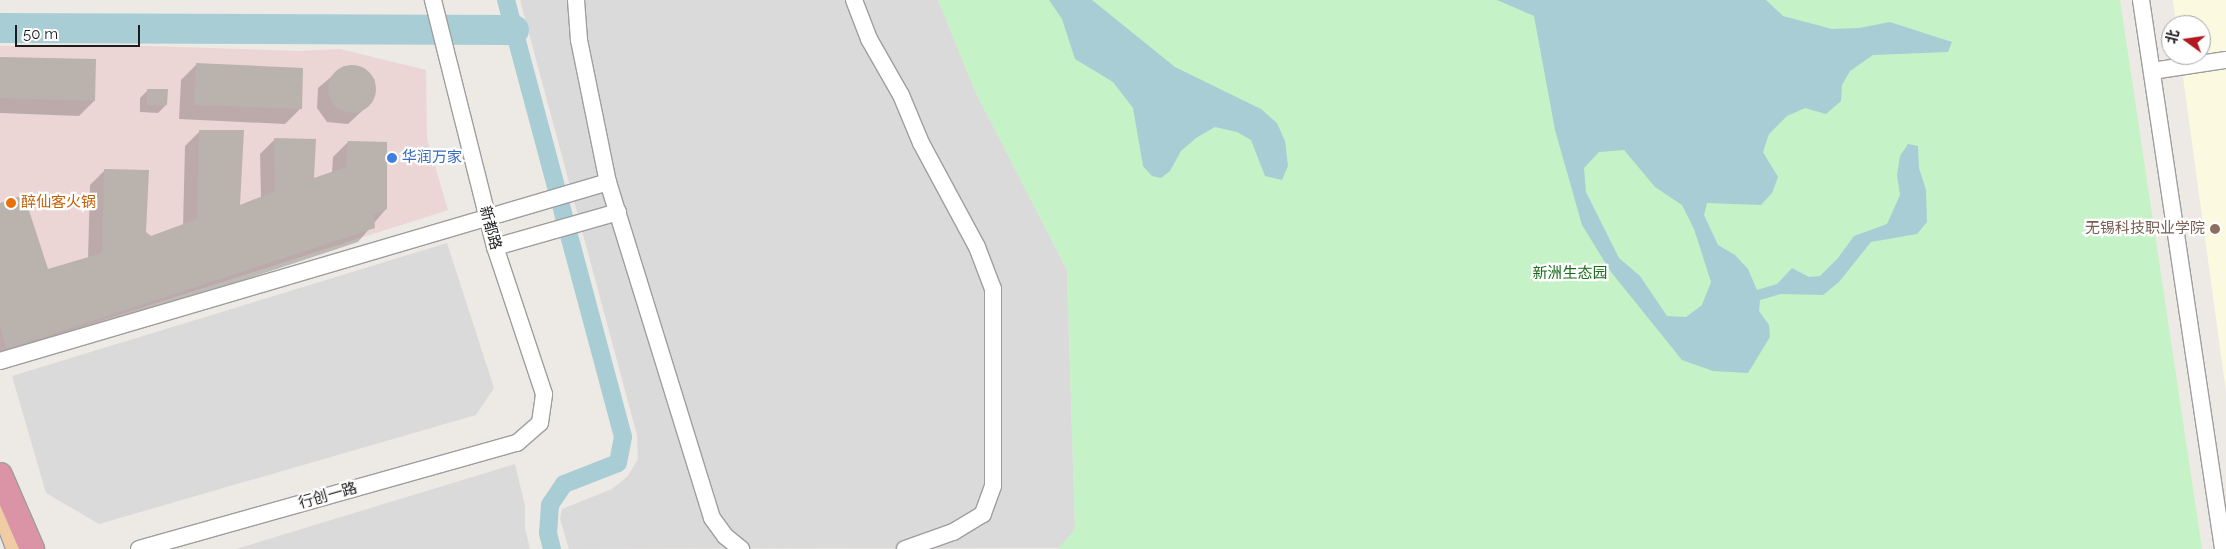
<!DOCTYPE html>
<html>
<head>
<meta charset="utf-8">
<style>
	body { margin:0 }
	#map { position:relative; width:2226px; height:549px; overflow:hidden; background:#ede9e4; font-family:Raleway,"Noto Sans SC",sans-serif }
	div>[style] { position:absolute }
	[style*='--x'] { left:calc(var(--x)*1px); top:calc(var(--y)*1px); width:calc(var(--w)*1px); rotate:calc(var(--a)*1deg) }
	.residential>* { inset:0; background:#dbdada }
	.commercial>* { inset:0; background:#ecd5d5 }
	.education>* { inset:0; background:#fbf9df }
	.park>* { inset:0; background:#c5f2c7 }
	.water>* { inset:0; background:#a9cdd5 }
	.shadow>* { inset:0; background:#0003 }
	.canal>* { height:18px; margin:-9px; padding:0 9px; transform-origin:9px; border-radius:9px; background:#a9cdd5 }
	.river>* { height:30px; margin:-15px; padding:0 15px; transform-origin:15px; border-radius:15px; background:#a9cdd5 }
	.building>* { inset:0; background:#b9b2ad }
	.round { border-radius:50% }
	.roads { filter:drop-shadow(1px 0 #9e9e9e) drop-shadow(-1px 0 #9e9e9e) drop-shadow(0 1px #9e9e9e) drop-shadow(0 -1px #9e9e9e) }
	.minor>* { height:16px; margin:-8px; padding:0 8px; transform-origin:8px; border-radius:8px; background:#fff }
	.major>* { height:21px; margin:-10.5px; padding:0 10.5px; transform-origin:10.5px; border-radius:10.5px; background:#f0cca5 }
	.highway>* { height:24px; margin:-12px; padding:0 12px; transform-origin:12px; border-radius:12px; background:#db94a5 }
	.dots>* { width:14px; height:14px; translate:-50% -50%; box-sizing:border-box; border:2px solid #fff; border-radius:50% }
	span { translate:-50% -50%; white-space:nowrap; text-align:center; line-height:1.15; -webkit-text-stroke:4.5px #fff; paint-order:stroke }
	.shop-label { font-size:15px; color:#366cbe }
	.left { translate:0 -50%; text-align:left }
	.food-label { font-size:15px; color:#c56008 }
	.street-label { font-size:15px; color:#1d1d1d }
	.education-label { font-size:15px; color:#785e54 }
	.right { translate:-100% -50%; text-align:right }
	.park-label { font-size:15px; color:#186d1b }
	.north { position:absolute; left:2161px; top:15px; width:50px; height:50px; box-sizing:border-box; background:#fff; border:1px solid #a5a5a5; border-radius:50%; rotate:284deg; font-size:14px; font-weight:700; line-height:20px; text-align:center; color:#1d1d1d }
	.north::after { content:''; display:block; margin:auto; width:18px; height:22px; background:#b1181f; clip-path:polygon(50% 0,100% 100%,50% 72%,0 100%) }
	.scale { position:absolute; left:15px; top:25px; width:125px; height:22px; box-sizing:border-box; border:2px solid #1d1d1d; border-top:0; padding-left:6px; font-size:15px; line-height:18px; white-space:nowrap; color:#1d1d1d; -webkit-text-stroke:4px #fff; paint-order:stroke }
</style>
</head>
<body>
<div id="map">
	<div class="residential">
		<i style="clip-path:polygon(520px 0,938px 0,975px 91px,1067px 270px,1075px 529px,1062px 548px,569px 549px,560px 519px,562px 509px,612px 489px,627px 477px,638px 459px,637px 435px)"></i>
		<i style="clip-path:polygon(447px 243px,494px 388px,476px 415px,99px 524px,46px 493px,12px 376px)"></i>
		<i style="clip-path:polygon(515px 464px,525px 506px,525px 528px,530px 549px,236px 549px)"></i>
	</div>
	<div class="commercial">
		<i style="clip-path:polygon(0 46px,146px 46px,300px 51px,340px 49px,426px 70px,427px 139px,448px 210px,0 353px)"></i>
	</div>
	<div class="education">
		<i style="clip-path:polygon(2173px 0,2226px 0,2226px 392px,2180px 55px,2201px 55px,2201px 25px,2176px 25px)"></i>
	</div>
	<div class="park">
		<i style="clip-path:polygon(938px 0,2120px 0,2202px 549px,1058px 549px,1075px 529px,1067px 270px,975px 91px)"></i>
	</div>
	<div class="water">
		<i style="clip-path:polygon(1049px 0,1092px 0,1175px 67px,1261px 109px,1277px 123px,1285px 141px,1288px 166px,1282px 180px,1265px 176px,1251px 140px,1237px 132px,1215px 127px,1196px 138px,1181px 151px,1170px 171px,1161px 178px,1152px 176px,1143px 166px,1133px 108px,1113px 82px,1075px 59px,1062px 19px)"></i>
		<i style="clip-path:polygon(evenodd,1497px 0,1766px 0,1783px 16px,1832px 29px,1859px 28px,1890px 22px,1952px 42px,1948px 52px,1873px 55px,1850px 71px,1842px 85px,1841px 101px,1826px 114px,1805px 108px,1787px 116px,1769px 134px,1763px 152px,1778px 177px,1772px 193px,1761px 205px,1707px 203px,1704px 215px,1718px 245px,1735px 255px,1748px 269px,1757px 290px,1777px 284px,1792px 268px,1809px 277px,1820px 276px,1838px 258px,1854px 236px,1887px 224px,1900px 195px,1897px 175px,1900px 156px,1908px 144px,1918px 146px,1919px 168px,1926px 190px,1927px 222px,1917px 234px,1871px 242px,1839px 282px,1823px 295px,1781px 294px,1760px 300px,1759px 311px,1769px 325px,1770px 337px,1748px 373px,1713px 371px,1682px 360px,1611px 272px,1582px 225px,1555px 130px,1534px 16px,1497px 0,1624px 150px,1655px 187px,1682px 205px,1694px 229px,1711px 282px,1702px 305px,1686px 317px,1667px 316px,1640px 276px,1619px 258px,1586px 192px,1584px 168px,1599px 152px,1624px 150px)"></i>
	</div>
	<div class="shadow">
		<i style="clip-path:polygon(0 58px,94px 101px,79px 116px,0 113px)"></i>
		<i style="clip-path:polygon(196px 65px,300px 109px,285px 124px,179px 119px,181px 80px)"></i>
		<i style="clip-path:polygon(344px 66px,364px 68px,375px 80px,373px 101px,348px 124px,327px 122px,317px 108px,318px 88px)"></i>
		<i style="clip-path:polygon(148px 90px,166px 105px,158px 113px,140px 112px,140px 98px)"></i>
		<i style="clip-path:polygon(200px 131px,239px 207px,261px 198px,260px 154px,275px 139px,313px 180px,332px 173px,333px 157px,348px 142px,386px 209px,358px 242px,0 361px,0 204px,47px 271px,88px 258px,90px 185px,105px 170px,145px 233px,151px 238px,183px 226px,185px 146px)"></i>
	</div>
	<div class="canal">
		<i style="--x:506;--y:0;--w:452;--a:75"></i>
		<i style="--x:623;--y:437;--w:26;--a:101"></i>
		<i style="--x:618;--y:463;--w:58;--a:158.7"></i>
		<i style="--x:564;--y:484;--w:25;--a:124"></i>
		<i style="--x:550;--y:505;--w:28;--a:94"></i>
		<i style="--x:548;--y:533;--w:16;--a:76"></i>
	</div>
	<div class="river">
		<i style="--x:0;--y:28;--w:514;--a:0.22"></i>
	</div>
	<div class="building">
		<i style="clip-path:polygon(0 57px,96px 59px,95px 101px,0 98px)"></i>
		<i style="clip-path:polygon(196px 63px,303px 68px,302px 109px,194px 105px)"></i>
		<i class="round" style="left:328px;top:65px;width:48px;height:48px"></i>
		<i style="clip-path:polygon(147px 89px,168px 89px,167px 105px,147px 105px)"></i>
		<i style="clip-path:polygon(199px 130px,244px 130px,240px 205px,275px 191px,274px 138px,316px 139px,314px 178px,346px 167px,348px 141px,387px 142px,387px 209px,374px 215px,375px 228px,7px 349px,0 328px,0 203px,24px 195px,48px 269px,102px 253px,104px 169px,149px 170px,146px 232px,151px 236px,197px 219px)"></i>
	</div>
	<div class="roads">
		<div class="minor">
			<i style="--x:576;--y:0;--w:40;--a:85.7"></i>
			<i style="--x:579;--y:40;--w:145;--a:78.5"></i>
			<i style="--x:608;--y:182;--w:352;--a:72.8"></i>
			<i style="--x:712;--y:518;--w:22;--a:54"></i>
			<i style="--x:725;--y:536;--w:21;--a:39"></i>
			<i style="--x:854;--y:0;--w:42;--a:69"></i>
			<i style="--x:869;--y:39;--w:64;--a:60.3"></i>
			<i style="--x:901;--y:95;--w:52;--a:67.4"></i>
			<i style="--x:921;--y:143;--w:118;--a:61.7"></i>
			<i style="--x:977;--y:247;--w:45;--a:69.1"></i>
			<i style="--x:993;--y:289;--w:197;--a:90"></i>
			<i style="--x:993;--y:486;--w:30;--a:110"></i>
			<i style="--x:983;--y:514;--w:35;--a:149"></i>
			<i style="--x:953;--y:532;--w:51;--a:160.5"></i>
			<i style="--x:2141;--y:0;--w:555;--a:81.5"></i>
			<i style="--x:2152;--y:71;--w:75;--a:-8.5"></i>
			<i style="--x:495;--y:247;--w:128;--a:-15.9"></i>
			<i style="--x:0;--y:361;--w:634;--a:-16.4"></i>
			<i style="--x:139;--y:549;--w:393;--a:-15.7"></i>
			<i style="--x:517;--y:443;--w:30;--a:-41"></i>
			<i style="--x:540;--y:423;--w:29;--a:-82"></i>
			<i style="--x:544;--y:394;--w:155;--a:-108.4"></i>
			<i style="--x:495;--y:247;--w:255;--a:-104.1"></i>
		</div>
		<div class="major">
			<i style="--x:0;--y:505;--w:47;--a:68.9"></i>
		</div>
		<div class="highway">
			<i style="--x:0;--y:475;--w:81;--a:66.6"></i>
		</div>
	</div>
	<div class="dots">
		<i style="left:392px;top:158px;background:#3f7fe0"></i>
		<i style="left:11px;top:203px;background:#e8710a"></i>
		<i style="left:2215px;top:229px;background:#8d6e63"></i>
	</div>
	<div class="shop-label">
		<span class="left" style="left:402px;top:158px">华润万家</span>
	</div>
	<div class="food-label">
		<span class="left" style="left:21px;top:203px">醉仙客火锅</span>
	</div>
	<div class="street-label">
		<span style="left:490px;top:228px;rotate:75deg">新都路</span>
		<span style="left:328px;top:496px;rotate:-16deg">行创一路</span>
	</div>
	<div class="education-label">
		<span class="right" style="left:2205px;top:229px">无锡科技职业学院</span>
	</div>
	<div class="park-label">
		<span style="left:1570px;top:274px">新洲生态园</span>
	</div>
	<div class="north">北</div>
	<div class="scale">50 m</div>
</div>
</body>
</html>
